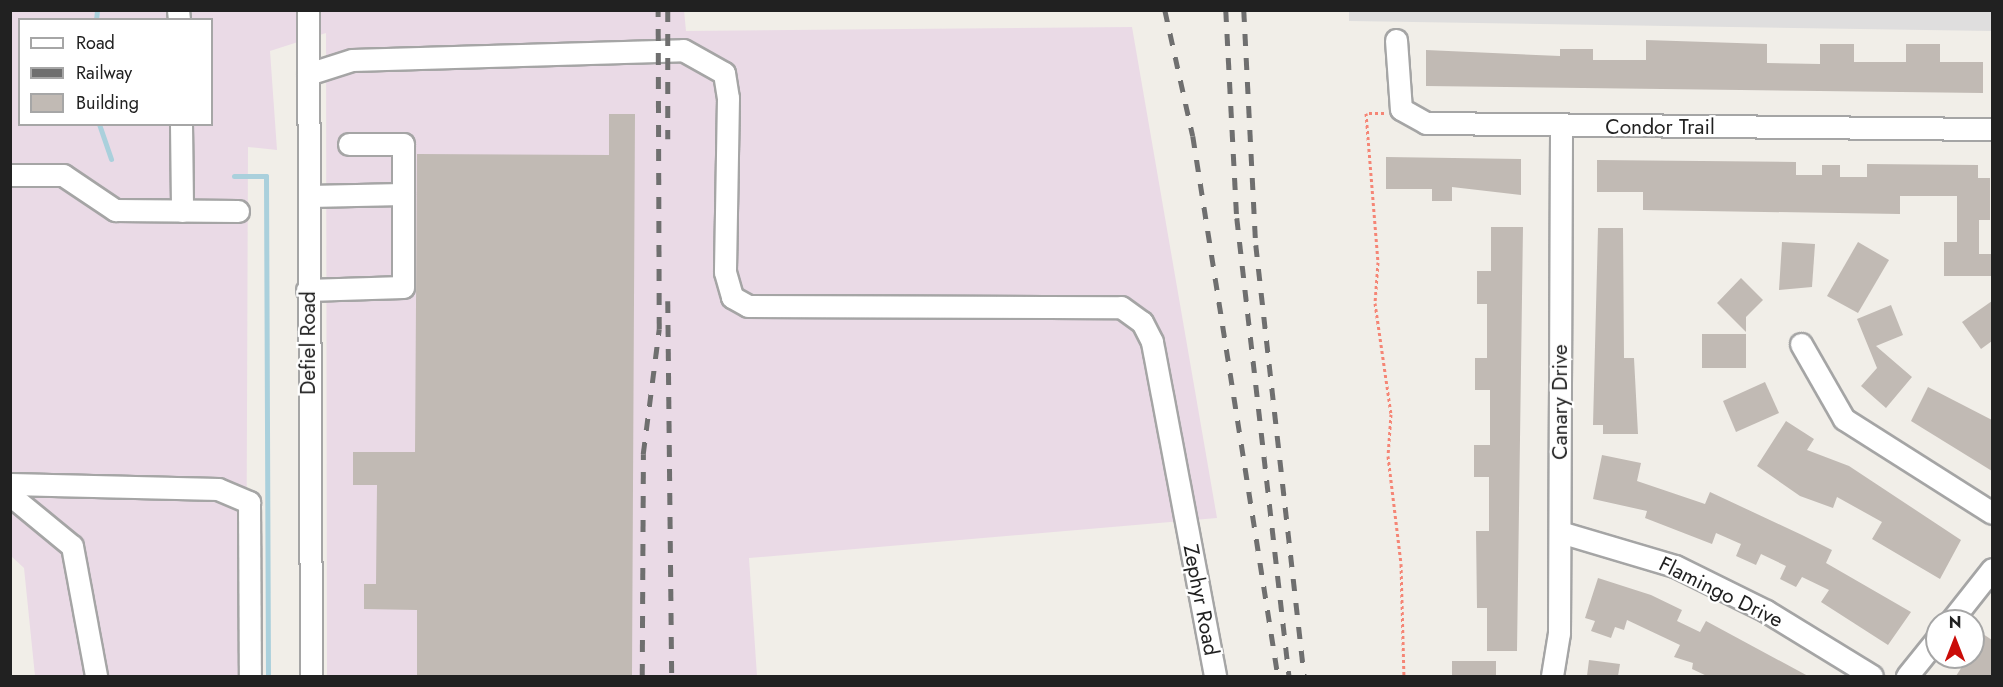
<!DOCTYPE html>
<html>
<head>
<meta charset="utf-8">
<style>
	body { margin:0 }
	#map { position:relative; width:2003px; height:687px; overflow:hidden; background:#f1eee8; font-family:Jost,sans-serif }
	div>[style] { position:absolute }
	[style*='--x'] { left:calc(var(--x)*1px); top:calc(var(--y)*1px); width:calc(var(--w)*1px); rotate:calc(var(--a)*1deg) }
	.residential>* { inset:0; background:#dfdede }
	.industrial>* { inset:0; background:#eadae6 }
	.stream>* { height:5px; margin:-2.5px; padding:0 2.5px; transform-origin:2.5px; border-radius:2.5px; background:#aad0dc }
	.building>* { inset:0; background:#c1bab4 }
	.path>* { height:3px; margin-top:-1.5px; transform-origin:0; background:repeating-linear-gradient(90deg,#f58575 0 3px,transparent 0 6px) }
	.roads { filter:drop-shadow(2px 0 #a5a5a5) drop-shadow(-2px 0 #a5a5a5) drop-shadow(0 2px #a5a5a5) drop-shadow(0 -2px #a5a5a5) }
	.minor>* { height:21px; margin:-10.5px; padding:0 10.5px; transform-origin:10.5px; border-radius:10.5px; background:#fff }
	.rail>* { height:4.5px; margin-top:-2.25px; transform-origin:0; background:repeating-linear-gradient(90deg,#6f6f6f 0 12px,transparent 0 24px) }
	span { translate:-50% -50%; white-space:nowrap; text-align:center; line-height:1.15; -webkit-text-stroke:4.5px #fff; paint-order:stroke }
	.street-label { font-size:21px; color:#212121 }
	.frame { position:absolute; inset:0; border:12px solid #212121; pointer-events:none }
	.legend { position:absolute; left:18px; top:18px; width:195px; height:108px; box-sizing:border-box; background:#fff; border:2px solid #a6a6a6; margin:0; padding:8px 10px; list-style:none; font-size:18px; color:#212121 }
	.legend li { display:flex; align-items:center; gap:12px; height:30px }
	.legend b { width:30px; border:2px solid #a6a6a6 }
	.north { position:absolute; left:1925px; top:609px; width:60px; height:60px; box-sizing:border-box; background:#fff; border:2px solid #a6a6a6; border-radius:50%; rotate:0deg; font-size:16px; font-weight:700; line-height:24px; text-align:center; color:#212121 }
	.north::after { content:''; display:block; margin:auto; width:21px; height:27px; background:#ca0c08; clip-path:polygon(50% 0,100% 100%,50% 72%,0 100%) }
</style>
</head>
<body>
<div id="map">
	<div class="residential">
		<i style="clip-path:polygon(1992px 10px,1992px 31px,1349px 21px,1349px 11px)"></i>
	</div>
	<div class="industrial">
		<i style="clip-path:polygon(evenodd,684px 10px,686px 31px,1132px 27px,1217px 518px,749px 558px,757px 676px,327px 676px,326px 33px,270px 51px,277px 150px,248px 147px,246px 676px,35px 676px,24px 568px,11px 556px,11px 11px,684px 10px,20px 20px,212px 20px,212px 124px,20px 124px,20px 20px)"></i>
	</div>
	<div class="stream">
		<i style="--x:96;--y:20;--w:10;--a:-84"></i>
		<i style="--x:99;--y:124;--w:37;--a:71"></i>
		<i style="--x:234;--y:176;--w:32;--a:0"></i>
		<i style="--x:266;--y:176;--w:500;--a:89.77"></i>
	</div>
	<div class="building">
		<i style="clip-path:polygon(1646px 40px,1767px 44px,1767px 63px,1820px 64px,1820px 44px,1854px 44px,1854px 62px,1906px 62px,1906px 44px,1940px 44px,1940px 62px,1983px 62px,1983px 93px,1426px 86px,1426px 50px,1560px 56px,1560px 49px,1593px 49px,1593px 60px,1646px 60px)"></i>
		<i style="clip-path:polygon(609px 114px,635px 114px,632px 676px,417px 676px,417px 610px,364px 609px,364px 584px,376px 584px,377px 485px,353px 485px,353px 452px,415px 452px,417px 154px,609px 155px)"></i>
		<i style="clip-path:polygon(1386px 157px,1521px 159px,1521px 195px,1452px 187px,1452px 201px,1432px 201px,1432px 189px,1386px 189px)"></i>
		<i style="clip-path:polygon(1597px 160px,1796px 162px,1796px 175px,1822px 175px,1822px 165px,1840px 165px,1840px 177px,1867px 177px,1867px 164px,1978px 165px,1978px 178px,1990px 178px,1990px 220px,1979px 220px,1979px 254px,1992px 254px,1992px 276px,1944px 276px,1944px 242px,1957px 242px,1957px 196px,1900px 196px,1900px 214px,1643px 210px,1643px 192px,1597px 192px)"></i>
		<i style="clip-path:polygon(1491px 227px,1523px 227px,1517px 651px,1487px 651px,1487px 608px,1477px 608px,1476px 531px,1489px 531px,1489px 477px,1474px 477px,1474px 445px,1490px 445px,1490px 390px,1475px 390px,1475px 358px,1487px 358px,1487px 304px,1477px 304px,1477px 271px,1491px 271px)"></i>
		<i style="clip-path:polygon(1598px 228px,1623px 228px,1624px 358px,1634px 358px,1638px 434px,1603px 434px,1603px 425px,1593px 425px)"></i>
		<i style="clip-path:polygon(1782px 242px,1815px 244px,1812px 287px,1779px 290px)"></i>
		<i style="clip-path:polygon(1858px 242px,1889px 260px,1858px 313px,1827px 296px)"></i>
		<i style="clip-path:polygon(1741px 278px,1763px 300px,1746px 317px,1746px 332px,1717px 303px)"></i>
		<i style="clip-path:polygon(1992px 301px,1992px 341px,1981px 349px,1962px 322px)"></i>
		<i style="clip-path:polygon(1891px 305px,1903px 335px,1876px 346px,1912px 377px,1886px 408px,1861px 386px,1877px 368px,1857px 319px)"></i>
		<i style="clip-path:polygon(1702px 334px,1746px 334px,1746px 368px,1702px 368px)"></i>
		<i style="clip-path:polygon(1765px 382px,1779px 413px,1736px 432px,1723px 401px)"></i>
		<i style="clip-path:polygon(1928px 387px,1992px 420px,1992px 471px,1911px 421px)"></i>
		<i style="clip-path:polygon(1786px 421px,1814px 439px,1807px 450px,1849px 466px,1961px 540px,1940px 579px,1872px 539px,1882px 522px,1837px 497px,1833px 508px,1800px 496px,1757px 466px)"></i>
		<i style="clip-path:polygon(1602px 455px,1641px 463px,1637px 481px,1705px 504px,1710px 492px,1802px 535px,1832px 550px,1826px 563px,1911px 612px,1888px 645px,1821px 602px,1829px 590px,1802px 577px,1796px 587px,1780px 579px,1786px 566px,1761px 554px,1756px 565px,1736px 556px,1741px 544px,1716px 533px,1712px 544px,1645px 518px,1647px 511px,1593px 499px)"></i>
		<i style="clip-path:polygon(1598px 578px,1651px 595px,1682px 610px,1677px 621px,1700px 632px,1706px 621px,1808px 676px,1707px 676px,1692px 669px,1693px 663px,1674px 657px,1680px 645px,1627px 620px,1624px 630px,1615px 627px,1611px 638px,1591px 631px,1595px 621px,1585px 618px)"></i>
		<i style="clip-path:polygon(1983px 634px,1992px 640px,1992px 676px,1956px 676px)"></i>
		<i style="clip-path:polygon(1589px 660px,1620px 664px,1618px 676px,1587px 676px)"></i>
		<i style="clip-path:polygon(1452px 661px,1496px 661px,1496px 676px,1452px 676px)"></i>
	</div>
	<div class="path">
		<i style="--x:1384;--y:113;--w:18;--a:180"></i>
		<i style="--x:1366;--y:113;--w:149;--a:85.4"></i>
		<i style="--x:1378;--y:262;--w:41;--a:94.2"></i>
		<i style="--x:1375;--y:303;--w:112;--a:81.8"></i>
		<i style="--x:1391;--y:414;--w:42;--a:94.1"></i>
		<i style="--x:1388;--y:456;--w:109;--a:83.1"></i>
		<i style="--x:1401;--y:564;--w:112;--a:88.5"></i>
	</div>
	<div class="roads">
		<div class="minor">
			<i style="--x:178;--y:10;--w:10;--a:84"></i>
			<i style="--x:308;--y:10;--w:666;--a:89.74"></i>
			<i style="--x:1396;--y:40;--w:69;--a:85.9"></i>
			<i style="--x:1401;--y:109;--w:29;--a:29"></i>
			<i style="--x:1426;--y:123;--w:566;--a:0.61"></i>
			<i style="--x:308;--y:74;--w:46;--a:-17.7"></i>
			<i style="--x:352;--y:60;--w:331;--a:-1.7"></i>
			<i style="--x:683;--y:50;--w:47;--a:29.3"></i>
			<i style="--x:724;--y:73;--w:25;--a:81"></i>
			<i style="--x:728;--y:98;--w:174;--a:91"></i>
			<i style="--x:725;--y:272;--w:26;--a:74"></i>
			<i style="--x:732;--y:297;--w:18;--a:29"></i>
			<i style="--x:748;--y:306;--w:373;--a:0.2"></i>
			<i style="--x:1121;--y:307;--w:26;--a:36"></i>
			<i style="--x:1142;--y:322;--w:22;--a:63"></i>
			<i style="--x:1152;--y:342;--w:340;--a:79.3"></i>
			<i style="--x:181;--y:124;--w:87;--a:89.3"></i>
			<i style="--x:10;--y:175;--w:53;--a:0"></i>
			<i style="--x:63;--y:175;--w:63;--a:33.9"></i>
			<i style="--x:115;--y:210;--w:123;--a:0.5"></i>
			<i style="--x:309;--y:196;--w:94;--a:-1.2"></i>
			<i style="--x:403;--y:194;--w:50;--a:-90"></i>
			<i style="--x:403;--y:144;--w:54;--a:180"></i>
			<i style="--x:307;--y:290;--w:96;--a:-1.8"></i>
			<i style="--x:403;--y:287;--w:93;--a:-90"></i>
			<i style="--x:1801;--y:344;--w:86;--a:60.2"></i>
			<i style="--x:1844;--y:419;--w:175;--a:32.4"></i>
			<i style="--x:10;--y:484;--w:208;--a:1.4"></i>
			<i style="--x:218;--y:489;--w:34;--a:23"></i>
			<i style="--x:249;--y:502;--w:174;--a:89.7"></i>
			<i style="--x:10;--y:495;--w:80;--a:39.4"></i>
			<i style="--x:72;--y:546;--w:132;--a:79.5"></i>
			<i style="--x:1560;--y:532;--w:120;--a:16.5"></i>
			<i style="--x:1675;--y:566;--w:102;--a:26.3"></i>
			<i style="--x:1766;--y:611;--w:124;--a:31.5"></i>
			<i style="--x:1951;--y:621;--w:66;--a:-51.7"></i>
			<i style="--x:1552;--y:676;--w:44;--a:-80.8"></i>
			<i style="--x:1559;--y:633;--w:507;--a:-89.77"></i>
			<i style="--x:1907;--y:676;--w:48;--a:-51"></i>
		</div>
	</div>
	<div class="rail">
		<i style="--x:668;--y:10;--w:129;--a:90"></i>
		<i style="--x:1165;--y:10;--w:129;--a:77.5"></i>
		<i style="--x:1193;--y:136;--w:547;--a:81.05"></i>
		<i style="--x:1226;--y:10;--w:208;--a:87"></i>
		<i style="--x:1237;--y:218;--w:461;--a:83.5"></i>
		<i style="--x:1244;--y:10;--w:235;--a:87.1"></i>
		<i style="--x:1256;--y:245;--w:434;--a:83.6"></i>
		<i style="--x:668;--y:301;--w:375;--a:89.4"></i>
		<i style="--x:642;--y:676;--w:222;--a:-89.7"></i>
		<i style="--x:643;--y:454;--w:126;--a:-82.7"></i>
		<i style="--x:659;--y:329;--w:319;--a:-90.2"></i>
	</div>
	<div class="street-label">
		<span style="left:1660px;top:127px">Condor Trail</span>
		<span style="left:308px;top:343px;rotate:-90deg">Defiel Road</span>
		<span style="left:1560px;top:402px;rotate:-90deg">Canary Drive</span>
		<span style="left:1721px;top:592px;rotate:26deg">Flamingo Drive</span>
		<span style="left:1201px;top:600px;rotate:79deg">Zephyr Road</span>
	</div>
	<div class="frame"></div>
	<ul class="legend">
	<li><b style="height:8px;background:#fff"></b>Road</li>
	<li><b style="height:8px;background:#6f6f6f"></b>Railway</li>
	<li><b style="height:16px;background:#c1bab4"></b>Building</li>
	</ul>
	<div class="north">N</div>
</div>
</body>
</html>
